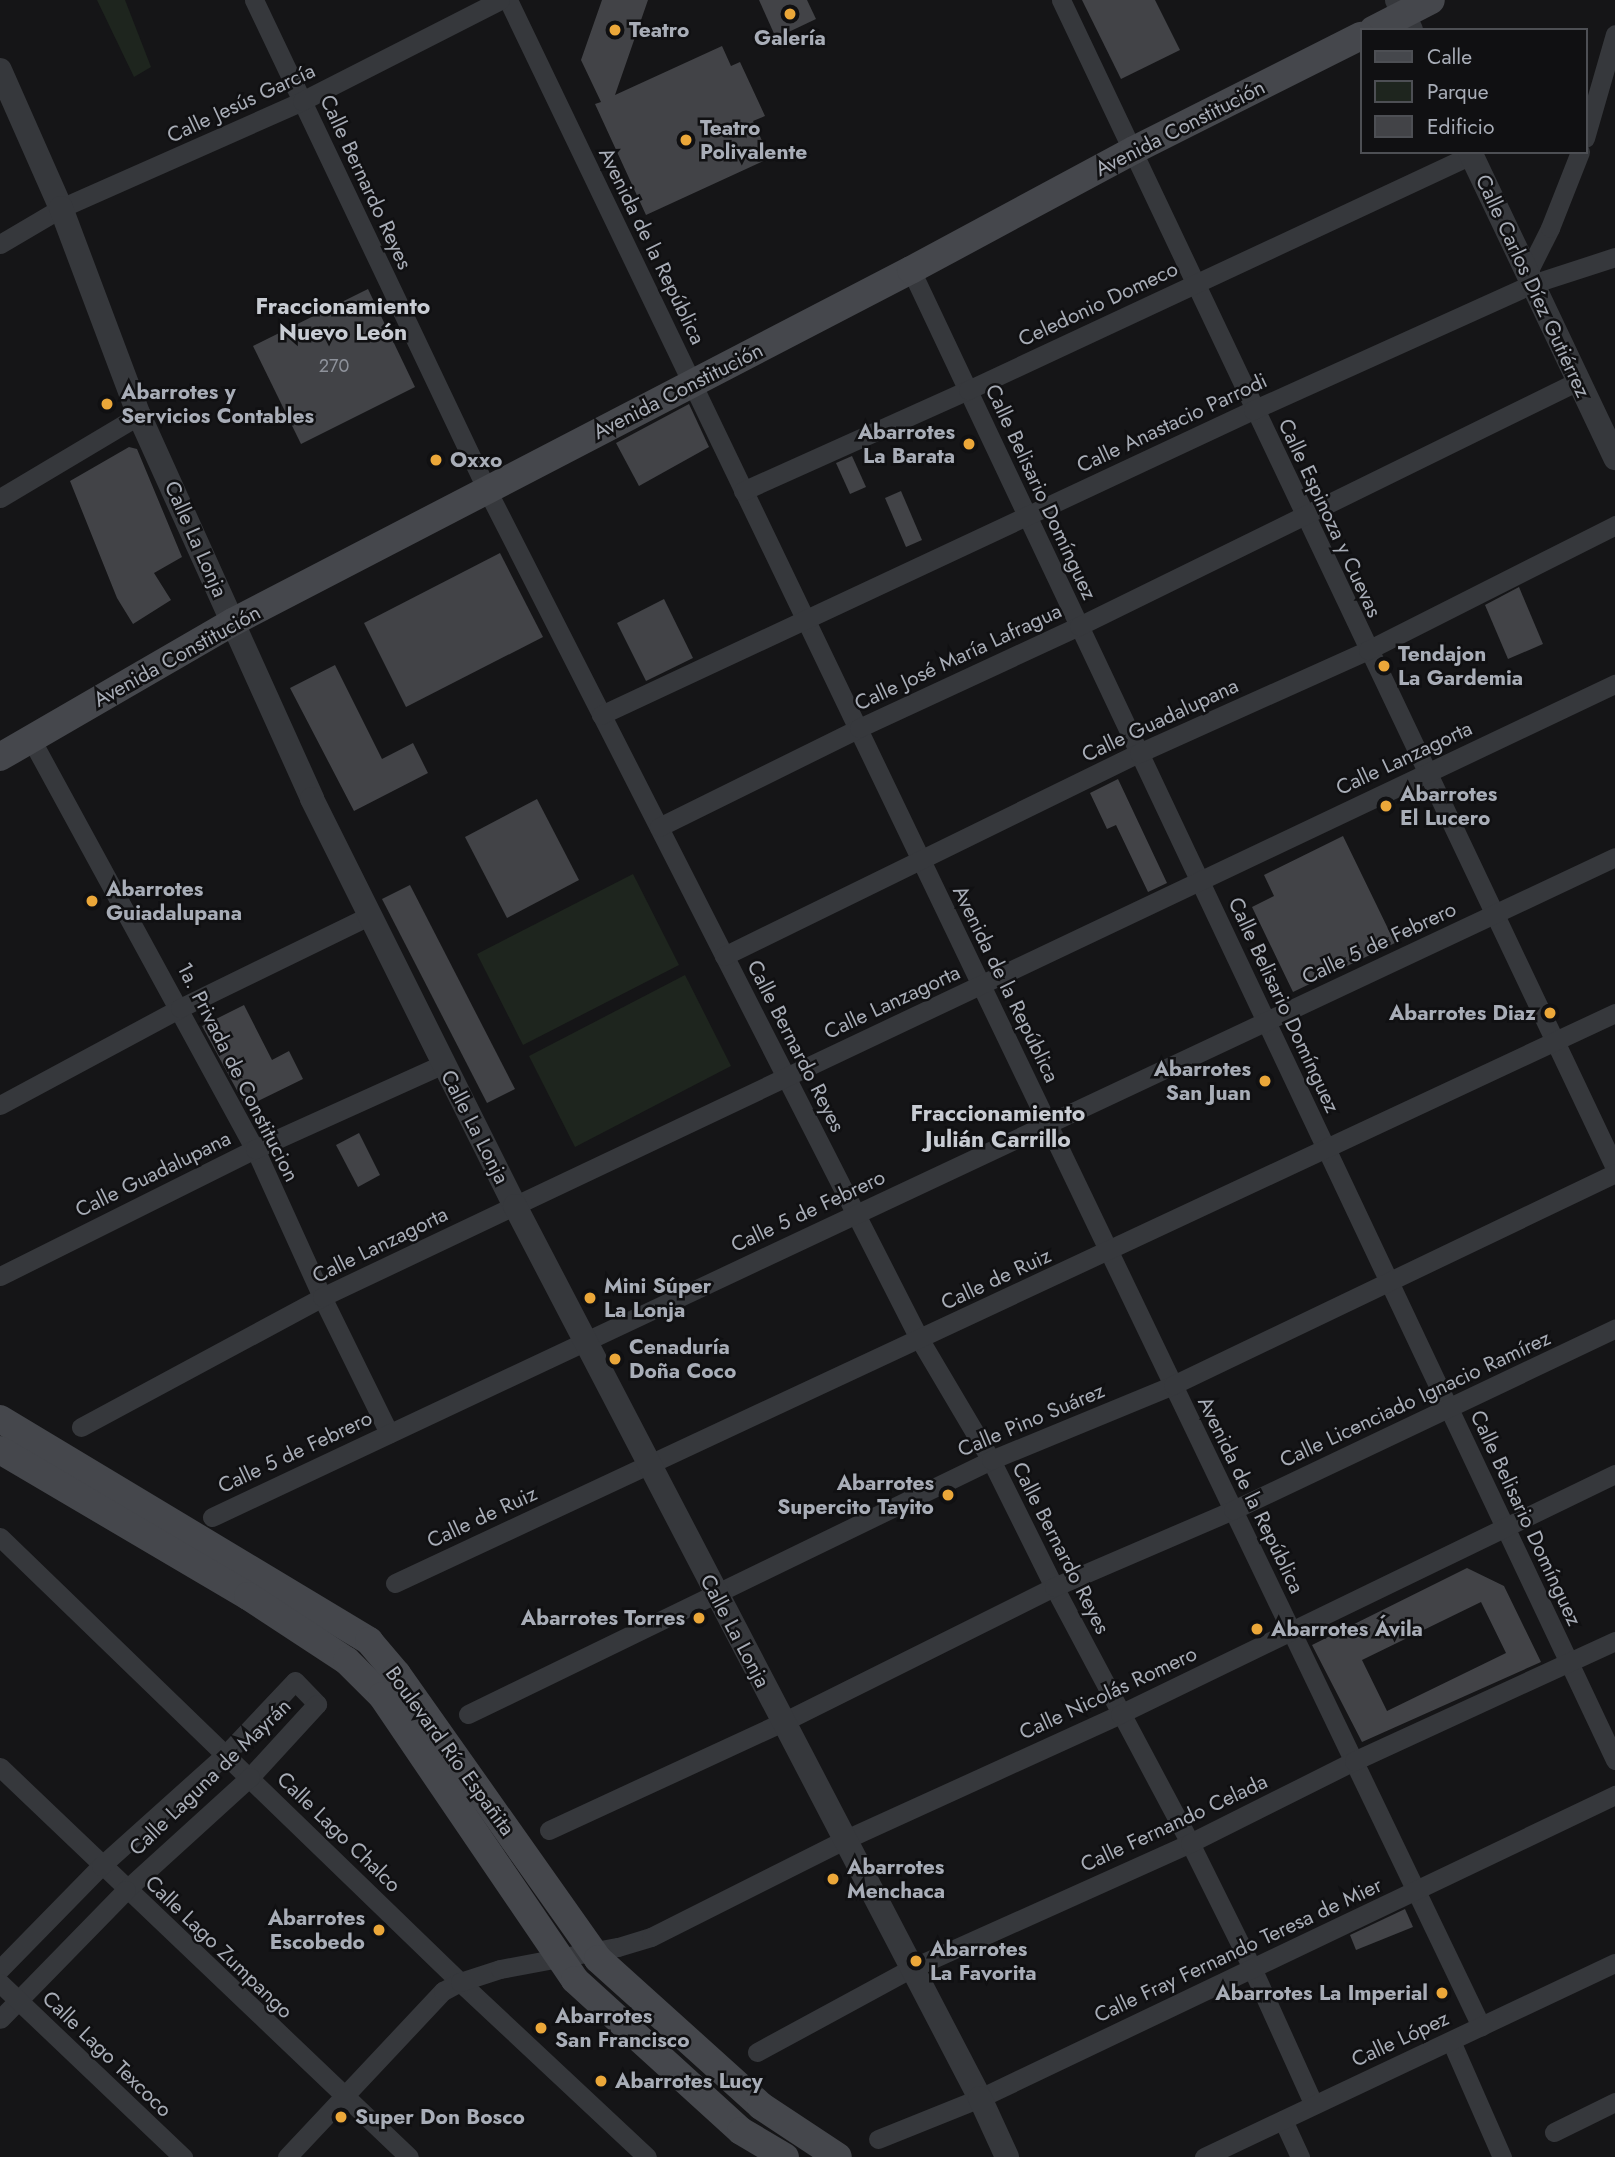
<!DOCTYPE html>
<html>
<head>
<meta charset="utf-8">
<style>
	body { margin:0 }
	#map { position:relative; width:1615px; height:2157px; overflow:hidden; background:#151517; font-family:Jost,sans-serif }
	div>[style] { position:absolute }
	[style*='--x'] { left:calc(var(--x)*1px); top:calc(var(--y)*1px); width:calc(var(--w)*1px); rotate:calc(var(--a)*1deg) }
	.green>* { inset:0; background:#1e251e }
	.building>* { inset:0; background:#424347 }
	.minor>* { height:19px; margin:-9.5px; padding:0 9.5px; transform-origin:9.5px; border-radius:9.5px; background:#36383c }
	.tertiary>* { height:24px; margin:-12px; padding:0 12px; transform-origin:12px; border-radius:12px; background:#36383c }
	.secondary>* { height:28px; margin:-14px; padding:0 14px; transform-origin:14px; border-radius:14px; background:#45474c }
	.dots>* { width:19px; height:19px; translate:-50% -50%; box-sizing:border-box; border:4px solid #101012; border-radius:50% }
	span { translate:-50% -50%; white-space:nowrap; text-align:center; line-height:1.15; -webkit-text-stroke:5px #101012; paint-order:stroke }
	.number-label { font-size:18px; color:#8e929b }
	.number-label span { -webkit-text-stroke-width:0 }
	.poi-label { font-size:21px; color:#a8adb7; font-weight:700 }
	.left { translate:0 -50%; text-align:left }
	.right { translate:-100% -50%; text-align:right }
	.street-label { font-size:21px; color:#a8adb7 }
	.neighbourhood-label { font-size:23px; color:#c8ccd3; font-weight:700 }
	.legend { position:absolute; left:1360px; top:28px; width:228px; height:126px; box-sizing:border-box; background:#101012; border:2px solid #4d4f54; margin:0; padding:9px 12px; list-style:none; font-size:21px; color:#a8adb7 }
	.legend li { display:flex; align-items:center; gap:14px; height:35px }
	.legend b { width:35px; border:2px solid #4d4f54 }
</style>
</head>
<body>
<div id="map">
	<div class="green">
		<i style="clip-path:polygon(97px 0,125px 0,151px 67px,134px 77px)"></i>
		<i style="clip-path:polygon(633px 874px,679px 965px,523px 1045px,477px 954px)"></i>
		<i style="clip-path:polygon(685px 975px,731px 1066px,575px 1147px,529px 1056px)"></i>
	</div>
	<div class="building">
		<i style="clip-path:polygon(602px 0,648px 0,615px 95px,722px 46px,731px 66px,740px 62px,765px 116px,753px 121px,770px 158px,646px 215px,595px 104px,601px 102px,581px 60px)"></i>
		<i style="clip-path:polygon(759px 0,807px 0,816px 19px,776px 38px)"></i>
		<i style="clip-path:polygon(1082px 0,1155px 0,1180px 50px,1121px 79px)"></i>
		<i style="clip-path:polygon(368px 289px,415px 387px,301px 444px,253px 346px)"></i>
		<i style="clip-path:polygon(689px 404px,709px 447px,639px 486px,616px 443px)"></i>
		<i style="clip-path:polygon(129px 447px,137px 449px,182px 557px,154px 573px,171px 600px,133px 624px,117px 598px,70px 481px)"></i>
		<i style="clip-path:polygon(852px 456px,866px 487px,850px 494px,836px 463px)"></i>
		<i style="clip-path:polygon(901px 491px,922px 540px,906px 547px,885px 498px)"></i>
		<i style="clip-path:polygon(500px 553px,543px 637px,406px 707px,364px 623px)"></i>
		<i style="clip-path:polygon(1519px 587px,1543px 644px,1508px 659px,1485px 605px)"></i>
		<i style="clip-path:polygon(664px 599px,693px 658px,646px 681px,617px 623px)"></i>
		<i style="clip-path:polygon(335px 665px,382px 759px,413px 743px,428px 773px,354px 811px,290px 688px)"></i>
		<i style="clip-path:polygon(1118px 779px,1167px 883px,1148px 892px,1116px 825px,1107px 829px,1090px 793px)"></i>
		<i style="clip-path:polygon(537px 799px,579px 880px,507px 918px,465px 837px)"></i>
		<i style="clip-path:polygon(1343px 836px,1395px 943px,1293px 992px,1252px 907px,1274px 896px,1264px 875px)"></i>
		<i style="clip-path:polygon(410px 885px,515px 1089px,487px 1103px,382px 899px)"></i>
		<i style="clip-path:polygon(244px 1005px,272px 1060px,289px 1051px,303px 1079px,246px 1107px,202px 1026px)"></i>
		<i style="clip-path:polygon(359px 1133px,380px 1175px,358px 1187px,336px 1145px)"></i>
		<i style="clip-path:polygon(evenodd,1467px 1568px,1504px 1586px,1541px 1662px,1362px 1742px,1312px 1645px,1467px 1568px,1481px 1602px,1506px 1653px,1387px 1711px,1362px 1660px,1481px 1602px)"></i>
		<i style="clip-path:polygon(1405px 1909px,1413px 1927px,1356px 1950px,1350px 1935px)"></i>
	</div>
	<div class="minor">
		<i style="--x:254;--y:0;--w:543;--a:64.57"></i>
		<i style="--x:487;--y:490;--w:954;--a:63.01"></i>
		<i style="--x:920;--y:1340;--w:139;--a:59.4"></i>
		<i style="--x:991;--y:1460;--w:142;--a:63.6"></i>
		<i style="--x:1054;--y:1587;--w:290;--a:62"></i>
		<i style="--x:1190;--y:1843;--w:140;--a:63.6"></i>
		<i style="--x:1252;--y:1968;--w:150;--a:65.7"></i>
		<i style="--x:508;--y:0;--w:2248;--a:64.35"></i>
		<i style="--x:1061;--y:0;--w:1293;--a:64.62"></i>
		<i style="--x:1585;--y:138;--w:108;--a:-73.9"></i>
		<i style="--x:0;--y:244;--w:71;--a:-30.5"></i>
		<i style="--x:61;--y:208;--w:264;--a:-23.9"></i>
		<i style="--x:302;--y:101;--w:222;--a:-27"></i>
		<i style="--x:911;--y:270;--w:1648;--a:64.71"></i>
		<i style="--x:1528;--y:272;--w:49;--a:-63.4"></i>
		<i style="--x:1550;--y:228;--w:82;--a:-68.5"></i>
		<i style="--x:743;--y:491;--w:247;--a:-24.2"></i>
		<i style="--x:968;--y:390;--w:555;--a:-25.04"></i>
		<i style="--x:0;--y:498;--w:162;--a:-30.8"></i>
		<i style="--x:601;--y:715;--w:720;--a:-25.07"></i>
		<i style="--x:1253;--y:410;--w:306;--a:-24.3"></i>
		<i style="--x:1532;--y:284;--w:87;--a:-18"></i>
		<i style="--x:31;--y:739;--w:467;--a:61.4"></i>
		<i style="--x:255;--y:1149;--w:162;--a:65.6"></i>
		<i style="--x:322;--y:1297;--w:152;--a:63.8"></i>
		<i style="--x:659;--y:827;--w:223;--a:-26.3"></i>
		<i style="--x:859;--y:728;--w:242;--a:-24.9"></i>
		<i style="--x:1079;--y:626;--w:556;--a:-26.15"></i>
		<i style="--x:724;--y:956;--w:462;--a:-26.1"></i>
		<i style="--x:1139;--y:753;--w:251;--a:-24.2"></i>
		<i style="--x:1368;--y:650;--w:277;--a:-26.8"></i>
		<i style="--x:0;--y:1105;--w:204;--a:-28.3"></i>
		<i style="--x:180;--y:1008;--w:210;--a:-26"></i>
		<i style="--x:0;--y:1276;--w:285;--a:-26.5"></i>
		<i style="--x:255;--y:1149;--w:206;--a:-24.3"></i>
		<i style="--x:81;--y:1427;--w:274;--a:-28.3"></i>
		<i style="--x:322;--y:1297;--w:1431;--a:-25.37"></i>
		<i style="--x:212;--y:1517;--w:1550;--a:-25.19"></i>
		<i style="--x:0;--y:1537;--w:640;--a:44.05"></i>
		<i style="--x:460;--y:1982;--w:256;--a:43.1"></i>
		<i style="--x:395;--y:1583;--w:1347;--a:-25.04"></i>
		<i style="--x:468;--y:1714;--w:581;--a:-25.9"></i>
		<i style="--x:991;--y:1460;--w:197;--a:-22.4"></i>
		<i style="--x:1173;--y:1385;--w:490;--a:-25.6"></i>
		<i style="--x:0;--y:1767;--w:565;--a:43.64"></i>
		<i style="--x:549;--y:1830;--w:258;--a:-24.8"></i>
		<i style="--x:783;--y:1722;--w:303;--a:-26.5"></i>
		<i style="--x:1054;--y:1587;--w:195;--a:-23.3"></i>
		<i style="--x:1233;--y:1510;--w:423;--a:-25.4"></i>
		<i style="--x:0;--y:1969;--w:144;--a:-45.6"></i>
		<i style="--x:101;--y:1866;--w:168;--a:-41.9"></i>
		<i style="--x:226;--y:1754;--w:100;--a:-46.6"></i>
		<i style="--x:295;--y:1681;--w:32;--a:46"></i>
		<i style="--x:317;--y:1704;--w:99;--a:132.5"></i>
		<i style="--x:250;--y:1777;--w:168;--a:137.7"></i>
		<i style="--x:126;--y:1890;--w:180;--a:134.3"></i>
		<i style="--x:0;--y:1983;--w:253;--a:43.6"></i>
		<i style="--x:1451;--y:2041;--w:127;--a:66.3"></i>
		<i style="--x:757;--y:2052;--w:174;--a:-28.5"></i>
		<i style="--x:910;--y:1969;--w:307;--a:-24.2"></i>
		<i style="--x:1190;--y:1843;--w:183;--a:-26.6"></i>
		<i style="--x:1354;--y:1761;--w:287;--a:-24.7"></i>
		<i style="--x:1283;--y:2120;--w:41;--a:65.3"></i>
		<i style="--x:1554;--y:2132;--w:68;--a:-26.2"></i>
		<i style="--x:878;--y:2139;--w:110;--a:-21.9"></i>
		<i style="--x:980;--y:2098;--w:704;--a:-25.51"></i>
		<i style="--x:287;--y:2157;--w:228;--a:-46.8"></i>
		<i style="--x:443;--y:1991;--w:19;--a:-28"></i>
		<i style="--x:460;--y:1982;--w:42;--a:-18"></i>
		<i style="--x:500;--y:1969;--w:120;--a:-10.6"></i>
		<i style="--x:618;--y:1947;--w:34;--a:-17"></i>
		<i style="--x:651;--y:1937;--w:216;--a:-26.7"></i>
		<i style="--x:844;--y:1840;--w:303;--a:-24.5"></i>
		<i style="--x:1120;--y:1714;--w:550;--a:-25.87"></i>
		<i style="--x:1204;--y:2157;--w:454;--a:-25.3"></i>
	</div>
	<div class="tertiary">
		<i style="--x:1397;--y:0;--w:33;--a:65"></i>
		<i style="--x:0;--y:70;--w:151;--a:66.2"></i>
		<i style="--x:61;--y:208;--w:221;--a:69.4"></i>
		<i style="--x:139;--y:415;--w:421;--a:65.7"></i>
		<i style="--x:312;--y:799;--w:455;--a:63.5"></i>
		<i style="--x:515;--y:1206;--w:1006;--a:62.47"></i>
		<i style="--x:980;--y:2098;--w:65;--a:65.4"></i>
		<i style="--x:1470;--y:152;--w:339;--a:64.6"></i>
	</div>
	<div class="secondary">
		<i style="--x:1373;--y:30;--w:65;--a:-27.3"></i>
		<i style="--x:0;--y:757;--w:269;--a:-30.1"></i>
		<i style="--x:233;--y:622;--w:764;--a:-27.44"></i>
		<i style="--x:911;--y:270;--w:253;--a:-28.3"></i>
		<i style="--x:1134;--y:150;--w:254;--a:-26.7"></i>
		<i style="--x:0;--y:1419;--w:431;--a:31"></i>
		<i style="--x:369;--y:1641;--w:43;--a:49.7"></i>
		<i style="--x:397;--y:1674;--w:349;--a:54.8"></i>
		<i style="--x:598;--y:1959;--w:219;--a:42"></i>
		<i style="--x:761;--y:2106;--w:92;--a:33.5"></i>
		<i style="--x:0;--y:1450;--w:288;--a:30.5"></i>
		<i style="--x:248;--y:1596;--w:118;--a:33.3"></i>
		<i style="--x:347;--y:1661;--w:49;--a:45"></i>
		<i style="--x:382;--y:1696;--w:343;--a:55.8"></i>
		<i style="--x:575;--y:1980;--w:224;--a:42.3"></i>
		<i style="--x:741;--y:2131;--w:51;--a:30.6"></i>
	</div>
	<div class="dots">
		<i style="left:790px;top:14px;background:#eba739"></i>
		<i style="left:615px;top:30px;background:#eba739"></i>
		<i style="left:686px;top:140px;background:#eba739"></i>
		<i style="left:107px;top:404px;background:#eba739"></i>
		<i style="left:969px;top:444px;background:#eba739"></i>
		<i style="left:436px;top:460px;background:#eba739"></i>
		<i style="left:1384px;top:666px;background:#eba739"></i>
		<i style="left:1386px;top:806px;background:#eba739"></i>
		<i style="left:92px;top:901px;background:#eba739"></i>
		<i style="left:1550px;top:1013px;background:#eba739"></i>
		<i style="left:1265px;top:1081px;background:#eba739"></i>
		<i style="left:590px;top:1298px;background:#eba739"></i>
		<i style="left:615px;top:1359px;background:#eba739"></i>
		<i style="left:948px;top:1495px;background:#eba739"></i>
		<i style="left:699px;top:1618px;background:#eba739"></i>
		<i style="left:1257px;top:1629px;background:#eba739"></i>
		<i style="left:833px;top:1879px;background:#eba739"></i>
		<i style="left:379px;top:1930px;background:#eba739"></i>
		<i style="left:916px;top:1961px;background:#eba739"></i>
		<i style="left:1442px;top:1993px;background:#eba739"></i>
		<i style="left:541px;top:2028px;background:#eba739"></i>
		<i style="left:601px;top:2081px;background:#eba739"></i>
		<i style="left:341px;top:2117px;background:#eba739"></i>
	</div>
	<div class="number-label">
		<span style="left:334px;top:366px">270</span>
	</div>
	<div class="poi-label">
		<span class="left" style="left:629px;top:30px">Teatro</span>
		<span style="left:790px;top:38px">Galería</span>
		<span class="left" style="left:700px;top:140px">Teatro<br>Polivalente</span>
		<span class="left" style="left:121px;top:404px">Abarrotes y<br>Servicios Contables</span>
		<span class="right" style="left:955px;top:444px">Abarrotes<br>La Barata</span>
		<span class="left" style="left:450px;top:460px">Oxxo</span>
		<span class="left" style="left:1398px;top:666px">Tendajon<br>La Gardemia</span>
		<span class="left" style="left:1400px;top:806px">Abarrotes<br>El Lucero</span>
		<span class="left" style="left:106px;top:901px">Abarrotes<br>Guiadalupana</span>
		<span class="right" style="left:1536px;top:1013px">Abarrotes Diaz</span>
		<span class="right" style="left:1251px;top:1081px">Abarrotes<br>San Juan</span>
		<span class="left" style="left:604px;top:1298px">Mini Súper<br>La Lonja</span>
		<span class="left" style="left:629px;top:1359px">Cenaduría<br>Doña Coco</span>
		<span class="right" style="left:934px;top:1495px">Abarrotes<br>Supercito Tayito</span>
		<span class="right" style="left:685px;top:1618px">Abarrotes Torres</span>
		<span class="left" style="left:1271px;top:1629px">Abarrotes Ávila</span>
		<span class="left" style="left:847px;top:1879px">Abarrotes<br>Menchaca</span>
		<span class="right" style="left:365px;top:1930px">Abarrotes<br>Escobedo</span>
		<span class="left" style="left:930px;top:1961px">Abarrotes<br>La Favorita</span>
		<span class="right" style="left:1428px;top:1993px">Abarrotes La Imperial</span>
		<span class="left" style="left:555px;top:2028px">Abarrotes<br>San Francisco</span>
		<span class="left" style="left:615px;top:2081px">Abarrotes Lucy</span>
		<span class="left" style="left:355px;top:2117px">Super Don Bosco</span>
	</div>
	<div class="street-label">
		<span style="left:241px;top:103px;rotate:-25deg">Calle Jesús García</span>
		<span style="left:1180px;top:128px;rotate:-27deg">Avenida Constitución</span>
		<span style="left:366px;top:182px;rotate:65deg">Calle Bernardo Reyes</span>
		<span style="left:652px;top:246px;rotate:64deg">Avenida de la República</span>
		<span style="left:1533px;top:286px;rotate:65deg">Calle Carlos Díez Gutiérrez</span>
		<span style="left:1098px;top:304px;rotate:-25deg">Celedonio Domeco</span>
		<span style="left:678px;top:391px;rotate:-27deg">Avenida Constitución</span>
		<span style="left:1172px;top:423px;rotate:-25deg">Calle Anastacio Parrodi</span>
		<span style="left:1041px;top:492px;rotate:65deg">Calle Belisario Domínguez</span>
		<span style="left:1330px;top:518px;rotate:65deg">Calle Espinoza y Cuevas</span>
		<span style="left:196px;top:539px;rotate:66deg">Calle La Lonja</span>
		<span style="left:177px;top:656px;rotate:-29deg">Avenida Constitución</span>
		<span style="left:958px;top:657px;rotate:-25deg">Calle José María Lafragua</span>
		<span style="left:1160px;top:720px;rotate:-25deg">Calle Guadalupana</span>
		<span style="left:1404px;top:758px;rotate:-25deg">Calle Lanzagorta</span>
		<span style="left:1379px;top:943px;rotate:-25deg">Calle 5 de Febrero</span>
		<span style="left:1006px;top:984px;rotate:64deg">Avenida de la República</span>
		<span style="left:892px;top:1002px;rotate:-25deg">Calle Lanzagorta</span>
		<span style="left:1284px;top:1005px;rotate:65deg">Calle Belisario Domínguez</span>
		<span style="left:796px;top:1046px;rotate:63deg">Calle Bernardo Reyes</span>
		<span style="left:238px;top:1072px;rotate:63deg">1a. Privada de Constitucion</span>
		<span style="left:475px;top:1127px;rotate:63deg">Calle La Lonja</span>
		<span style="left:153px;top:1174px;rotate:-26deg">Calle Guadalupana</span>
		<span style="left:808px;top:1211px;rotate:-25deg">Calle 5 de Febrero</span>
		<span style="left:380px;top:1245px;rotate:-26deg">Calle Lanzagorta</span>
		<span style="left:996px;top:1279px;rotate:-25deg">Calle de Ruiz</span>
		<span style="left:1415px;top:1399px;rotate:-25deg">Calle Licenciado Ignacio Ramírez</span>
		<span style="left:1031px;top:1420px;rotate:-23deg">Calle Pino Suárez</span>
		<span style="left:295px;top:1452px;rotate:-25deg">Calle 5 de Febrero</span>
		<span style="left:1251px;top:1495px;rotate:64deg">Avenida de la República</span>
		<span style="left:482px;top:1517px;rotate:-25deg">Calle de Ruiz</span>
		<span style="left:1526px;top:1518px;rotate:65deg">Calle Belisario Domínguez</span>
		<span style="left:1061px;top:1548px;rotate:63deg">Calle Bernardo Reyes</span>
		<span style="left:735px;top:1631px;rotate:62deg">Calle La Lonja</span>
		<span style="left:1108px;top:1693px;rotate:-25deg">Calle Nicolás Romero</span>
		<span style="left:450px;top:1751px;rotate:54deg">Boulevard Río Españita</span>
		<span style="left:210px;top:1777px;rotate:-44deg">Calle Laguna de Mayrán</span>
		<span style="left:1174px;top:1823px;rotate:-25deg">Calle Fernando Celada</span>
		<span style="left:339px;top:1832px;rotate:44deg">Calle Lago Chalco</span>
		<span style="left:219px;top:1947px;rotate:44deg">Calle Lago Zumpango</span>
		<span style="left:1238px;top:1950px;rotate:-25deg">Calle Fray Fernando Teresa de Mier</span>
		<span style="left:1400px;top:2039px;rotate:-25deg">Calle López</span>
		<span style="left:107px;top:2054px;rotate:44deg">Calle Lago Texcoco</span>
	</div>
	<div class="neighbourhood-label">
		<span style="left:343px;top:319px">Fraccionamiento<br>Nuevo León</span>
		<span style="left:998px;top:1126px">Fraccionamiento<br>Julián Carrillo</span>
	</div>
	<ul class="legend">
	<li><b style="height:9px;background:#45474c"></b>Calle</li>
	<li><b style="height:19px;background:#1e251e"></b>Parque</li>
	<li><b style="height:19px;background:#424347"></b>Edificio</li>
	</ul>
</div>
</body>
</html>
